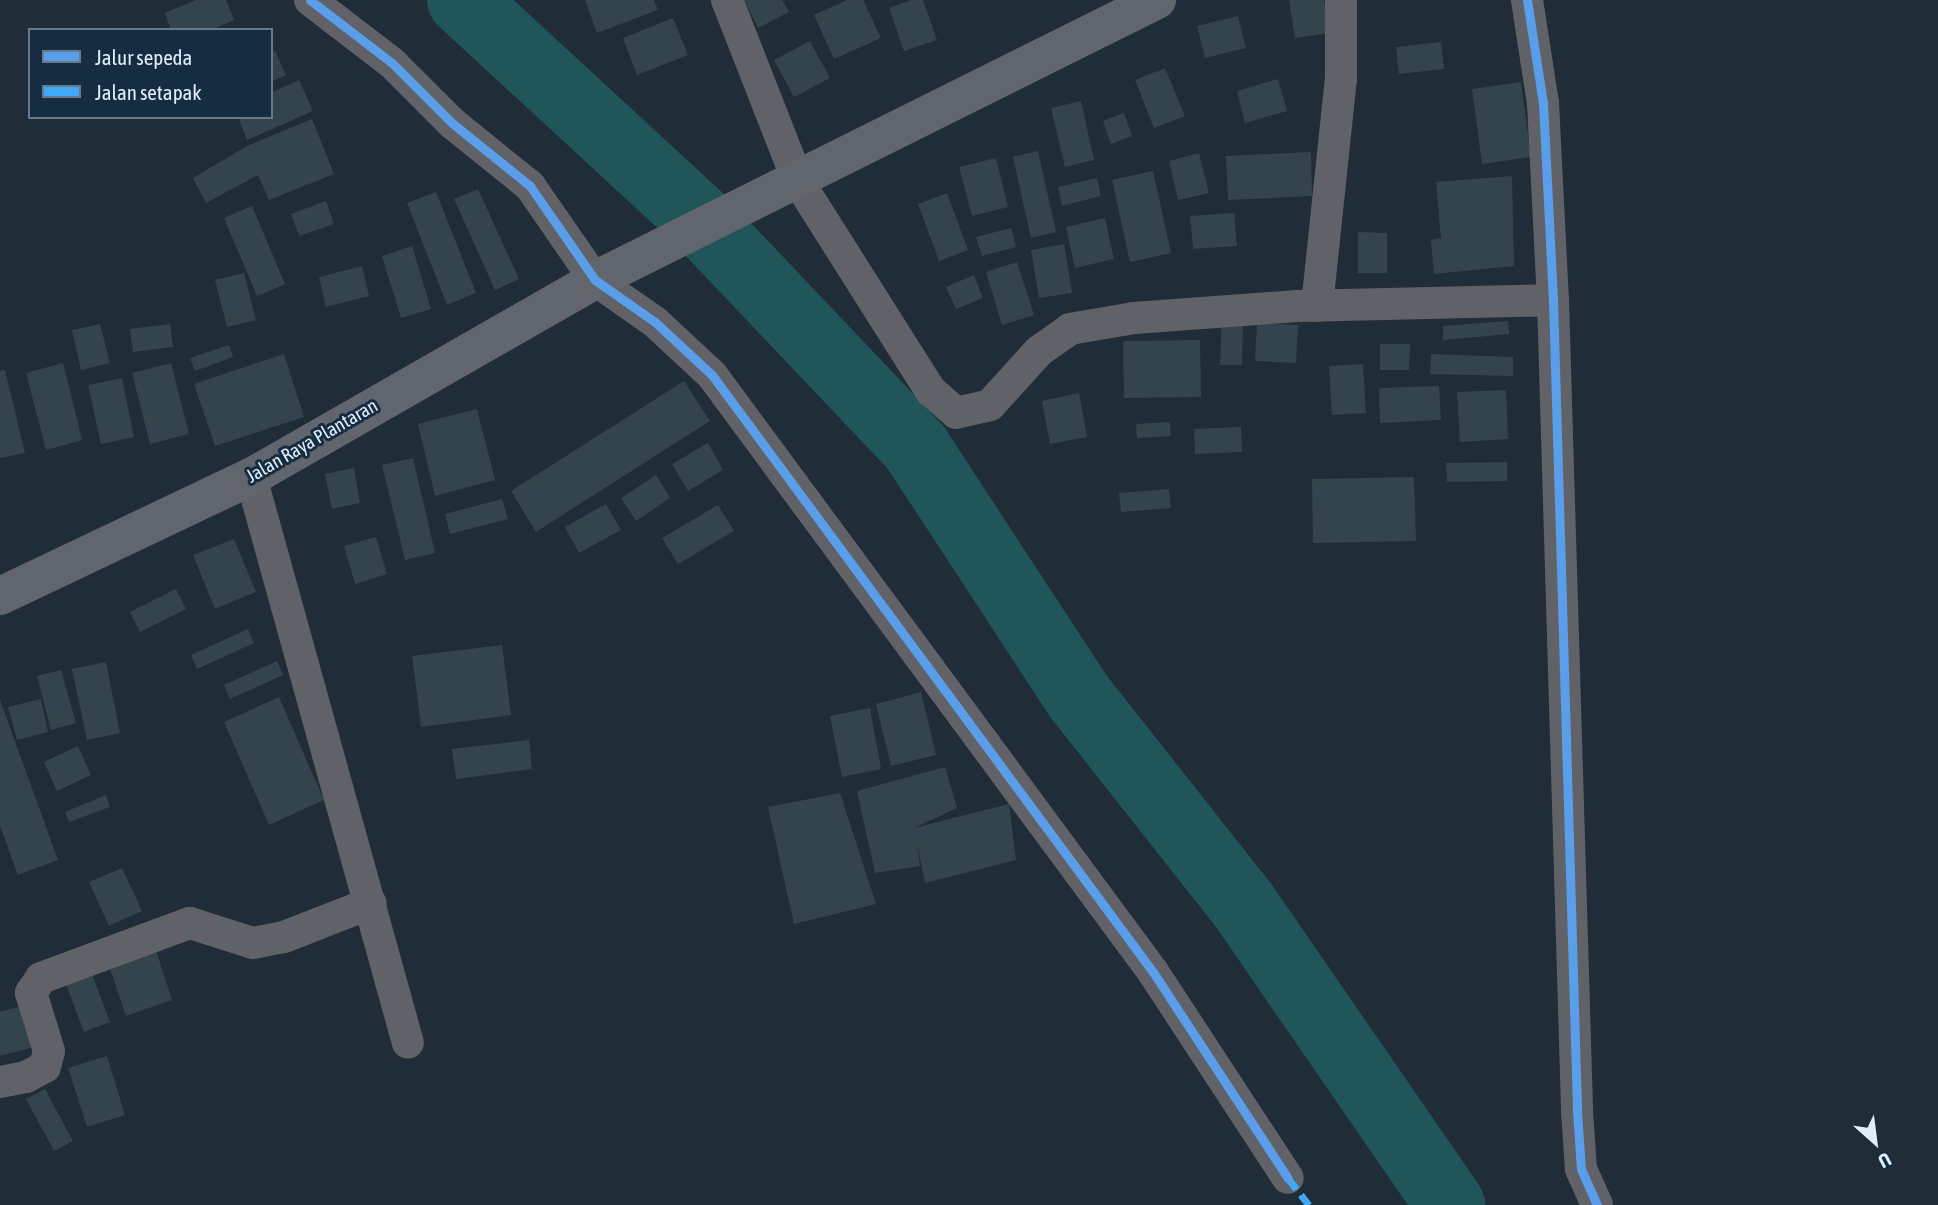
<!DOCTYPE html>
<html>
<head>
<meta charset="utf-8">
<style>
	body { margin:0 }
	#map { position:relative; width:1938px; height:1205px; overflow:hidden; background:#202c37; font-family:"Asap Condensed",sans-serif }
	div>[style] { position:absolute }
	[style*='--x'] { left:calc(var(--x)*1px); top:calc(var(--y)*1px); width:calc(var(--w)*1px); rotate:calc(var(--a)*1deg) }
	.river>* { height:70px; margin:-35px; padding:0 35px; transform-origin:35px; border-radius:35px; background:#20565a }
	.building>* { inset:0; background:#34444c }
	.minor>* { height:32px; margin:-16px; padding:0 16px; transform-origin:16px; border-radius:16px; background:#606268 }
	.secondary>* { height:38px; margin:-19px; padding:0 19px; transform-origin:19px; border-radius:19px; background:#61656d }
	.quiet>* { height:7px; margin-top:-3.5px; transform-origin:0; background:repeating-linear-gradient(90deg,#3fa9f5 0 14px,transparent 0 21px) }
	.cycleway>* { height:9px; margin:-4.5px; padding:0 4.5px; transform-origin:4.5px; border-radius:4.5px; background:#5a9eea }
	span { translate:-50% -50%; white-space:nowrap; text-align:center; line-height:1.15; -webkit-text-stroke:6px #162c41; paint-order:stroke }
	.street-label { font-size:19px; color:#e0eefc }
	.legend { position:absolute; left:28px; top:28px; width:245px; height:91px; box-sizing:border-box; background:#162c41; border:2px solid #677a8c; margin:0; padding:9px 12px; list-style:none; font-size:21px; color:#e0eefc }
	.legend li { display:flex; align-items:center; gap:14px; height:35px }
	.legend b { width:35px; border:2px solid #677a8c }
	.north { position:absolute; left:1840px; top:1107px; width:70px; height:70px; -webkit-text-stroke:5px #162c41; paint-order:stroke; rotate:152deg; font-size:19px; font-weight:700; line-height:28px; text-align:center; color:#e0eefc }
	.north::after { content:''; display:block; margin:auto; width:24px; height:32px; background:#e0eefc; clip-path:polygon(50% 0,100% 100%,50% 72%,0 100%) }
</style>
</head>
<body>
<div id="map">
	<div class="river">
		<i style="--x:462;--y:0;--w:323;--a:42.7"></i>
		<i style="--x:699;--y:219;--w:315;--a:46.5"></i>
		<i style="--x:916;--y:448;--w:298;--a:56.8"></i>
		<i style="--x:1079;--y:697;--w:266;--a:51.7"></i>
		<i style="--x:1244;--y:906;--w:363;--a:55.4"></i>
	</div>
	<div class="building">
		<i style="clip-path:polygon(196px 0,226px 0,234px 20px,211px 30px,171px 30px,165px 13px)"></i>
		<i style="clip-path:polygon(585px 0,654px 0,658px 10px,597px 33px)"></i>
		<i style="clip-path:polygon(744px 0,782px 0,789px 12px,758px 28px)"></i>
		<i style="clip-path:polygon(847px 0,863px 0,881px 38px,834px 59px,814px 15px)"></i>
		<i style="clip-path:polygon(912px 0,923px 0,937px 40px,904px 51px,889px 8px)"></i>
		<i style="clip-path:polygon(1289px 0,1324px 0,1330px 33px,1295px 38px)"></i>
		<i style="clip-path:polygon(1238px 16px,1246px 48px,1205px 58px,1197px 26px)"></i>
		<i style="clip-path:polygon(673px 18px,688px 55px,637px 75px,623px 38px)"></i>
		<i style="clip-path:polygon(810px 41px,830px 78px,794px 97px,774px 60px)"></i>
		<i style="clip-path:polygon(1441px 42px,1444px 69px,1399px 74px,1396px 47px)"></i>
		<i style="clip-path:polygon(275px 51px,286px 75px,271px 82px,271px 53px)"></i>
		<i style="clip-path:polygon(1165px 68px,1185px 116px,1154px 128px,1135px 80px)"></i>
		<i style="clip-path:polygon(1278px 79px,1287px 111px,1245px 123px,1237px 91px)"></i>
		<i style="clip-path:polygon(299px 80px,313px 111px,247px 140px,238px 117px,271px 117px,271px 93px)"></i>
		<i style="clip-path:polygon(1521px 82px,1531px 157px,1482px 164px,1472px 89px)"></i>
		<i style="clip-path:polygon(1081px 101px,1094px 160px,1065px 167px,1051px 108px)"></i>
		<i style="clip-path:polygon(1124px 113px,1132px 136px,1111px 144px,1103px 121px)"></i>
		<i style="clip-path:polygon(312px 119px,334px 174px,269px 200px,258px 175px,206px 203px,193px 178px,247px 146px)"></i>
		<i style="clip-path:polygon(1038px 151px,1056px 232px,1031px 238px,1013px 157px)"></i>
		<i style="clip-path:polygon(1311px 152px,1312px 196px,1228px 200px,1226px 156px)"></i>
		<i style="clip-path:polygon(1199px 153px,1209px 193px,1178px 200px,1169px 161px)"></i>
		<i style="clip-path:polygon(996px 158px,1008px 207px,972px 216px,959px 167px)"></i>
		<i style="clip-path:polygon(1153px 171px,1171px 253px,1130px 262px,1112px 180px)"></i>
		<i style="clip-path:polygon(1512px 176px,1514px 266px,1434px 274px,1431px 240px,1441px 238px,1436px 182px)"></i>
		<i style="clip-path:polygon(1097px 178px,1101px 196px,1062px 206px,1058px 187px)"></i>
		<i style="clip-path:polygon(478px 189px,519px 279px,495px 290px,454px 199px)"></i>
		<i style="clip-path:polygon(436px 192px,476px 293px,447px 305px,407px 203px)"></i>
		<i style="clip-path:polygon(947px 193px,968px 250px,939px 261px,918px 204px)"></i>
		<i style="clip-path:polygon(326px 201px,334px 224px,299px 236px,291px 214px)"></i>
		<i style="clip-path:polygon(252px 206px,285px 284px,257px 296px,224px 218px)"></i>
		<i style="clip-path:polygon(1234px 213px,1237px 246px,1193px 249px,1190px 216px)"></i>
		<i style="clip-path:polygon(1105px 218px,1114px 259px,1075px 268px,1066px 227px)"></i>
		<i style="clip-path:polygon(1011px 228px,1016px 247px,982px 256px,976px 237px)"></i>
		<i style="clip-path:polygon(1358px 232px,1387px 233px,1387px 273px,1358px 273px)"></i>
		<i style="clip-path:polygon(1064px 244px,1072px 293px,1039px 298px,1031px 250px)"></i>
		<i style="clip-path:polygon(412px 246px,431px 309px,401px 318px,382px 256px)"></i>
		<i style="clip-path:polygon(1017px 262px,1034px 315px,1002px 325px,986px 272px)"></i>
		<i style="clip-path:polygon(362px 266px,369px 296px,326px 307px,319px 277px)"></i>
		<i style="clip-path:polygon(244px 273px,256px 320px,227px 327px,215px 280px)"></i>
		<i style="clip-path:polygon(974px 275px,983px 298px,956px 309px,946px 287px)"></i>
		<i style="clip-path:polygon(1222px 316px,1243px 317px,1242px 365px,1220px 365px)"></i>
		<i style="clip-path:polygon(1508px 321px,1509px 334px,1443px 340px,1443px 326px)"></i>
		<i style="clip-path:polygon(1257px 323px,1298px 325px,1296px 363px,1255px 361px)"></i>
		<i style="clip-path:polygon(100px 324px,110px 363px,81px 370px,72px 330px)"></i>
		<i style="clip-path:polygon(170px 324px,173px 347px,133px 352px,130px 329px)"></i>
		<i style="clip-path:polygon(1200px 340px,1201px 397px,1124px 398px,1123px 341px)"></i>
		<i style="clip-path:polygon(1380px 344px,1410px 344px,1409px 370px,1380px 370px)"></i>
		<i style="clip-path:polygon(229px 345px,233px 357px,195px 371px,190px 358px)"></i>
		<i style="clip-path:polygon(284px 354px,304px 417px,215px 446px,194px 384px)"></i>
		<i style="clip-path:polygon(1431px 354px,1513px 357px,1513px 376px,1430px 374px)"></i>
		<i style="clip-path:polygon(63px 363px,82px 440px,46px 450px,26px 373px)"></i>
		<i style="clip-path:polygon(171px 363px,189px 434px,150px 444px,132px 373px)"></i>
		<i style="clip-path:polygon(1363px 364px,1366px 413px,1332px 415px,1329px 366px)"></i>
		<i style="clip-path:polygon(5px 370px,25px 453px,0 458px,0 371px)"></i>
		<i style="clip-path:polygon(122px 378px,134px 437px,101px 444px,88px 385px)"></i>
		<i style="clip-path:polygon(684px 381px,710px 421px,536px 532px,511px 491px)"></i>
		<i style="clip-path:polygon(1439px 386px,1441px 420px,1380px 423px,1379px 388px)"></i>
		<i style="clip-path:polygon(1506px 390px,1508px 439px,1460px 442px,1457px 392px)"></i>
		<i style="clip-path:polygon(1079px 393px,1087px 437px,1050px 444px,1042px 401px)"></i>
		<i style="clip-path:polygon(477px 409px,495px 480px,435px 496px,418px 424px)"></i>
		<i style="clip-path:polygon(1170px 422px,1171px 436px,1137px 438px,1136px 424px)"></i>
		<i style="clip-path:polygon(1241px 427px,1242px 452px,1195px 454px,1194px 429px)"></i>
		<i style="clip-path:polygon(708px 443px,723px 470px,688px 491px,672px 464px)"></i>
		<i style="clip-path:polygon(413px 458px,435px 553px,405px 560px,382px 465px)"></i>
		<i style="clip-path:polygon(1507px 462px,1507px 481px,1447px 482px,1446px 463px)"></i>
		<i style="clip-path:polygon(354px 468px,360px 503px,332px 509px,325px 474px)"></i>
		<i style="clip-path:polygon(656px 475px,670px 498px,636px 521px,621px 498px)"></i>
		<i style="clip-path:polygon(1414px 477px,1416px 541px,1313px 543px,1312px 479px)"></i>
		<i style="clip-path:polygon(1169px 489px,1171px 508px,1121px 512px,1119px 493px)"></i>
		<i style="clip-path:polygon(502px 499px,508px 519px,450px 534px,445px 514px)"></i>
		<i style="clip-path:polygon(606px 504px,621px 530px,579px 553px,565px 527px)"></i>
		<i style="clip-path:polygon(718px 505px,734px 531px,678px 564px,662px 538px)"></i>
		<i style="clip-path:polygon(376px 537px,387px 574px,355px 584px,344px 546px)"></i>
		<i style="clip-path:polygon(234px 539px,256px 592px,215px 609px,193px 555px)"></i>
		<i style="clip-path:polygon(176px 589px,186px 609px,140px 632px,130px 612px)"></i>
		<i style="clip-path:polygon(248px 629px,254px 643px,197px 669px,191px 655px)"></i>
		<i style="clip-path:polygon(502px 645px,511px 715px,421px 727px,412px 656px)"></i>
		<i style="clip-path:polygon(277px 661px,283px 675px,230px 699px,224px 685px)"></i>
		<i style="clip-path:polygon(106px 662px,120px 733px,87px 740px,72px 669px)"></i>
		<i style="clip-path:polygon(61px 670px,76px 723px,51px 730px,37px 676px)"></i>
		<i style="clip-path:polygon(921px 692px,936px 755px,891px 766px,876px 704px)"></i>
		<i style="clip-path:polygon(279px 697px,324px 800px,269px 825px,224px 722px)"></i>
		<i style="clip-path:polygon(41px 699px,48px 732px,17px 740px,8px 707px)"></i>
		<i style="clip-path:polygon(0 700px,58px 860px,18px 875px,0 826px)"></i>
		<i style="clip-path:polygon(870px 708px,881px 769px,842px 777px,830px 716px)"></i>
		<i style="clip-path:polygon(529px 740px,532px 769px,456px 779px,452px 749px)"></i>
		<i style="clip-path:polygon(78px 746px,91px 775px,57px 791px,44px 762px)"></i>
		<i style="clip-path:polygon(945px 767px,957px 808px,914px 828px,1009px 804px,1016px 860px,925px 883px,917px 843px,920px 866px,875px 873px,857px 791px)"></i>
		<i style="clip-path:polygon(840px 793px,876px 904px,794px 924px,768px 807px)"></i>
		<i style="clip-path:polygon(106px 795px,110px 807px,69px 822px,65px 812px)"></i>
		<i style="clip-path:polygon(122px 868px,142px 911px,109px 926px,89px 882px)"></i>
		<i style="clip-path:polygon(154px 944px,172px 1000px,126px 1016px,107px 960px)"></i>
		<i style="clip-path:polygon(92px 974px,110px 1022px,84px 1032px,66px 984px)"></i>
		<i style="clip-path:polygon(21px 1006px,33px 1047px,0 1056px,0 1012px)"></i>
		<i style="clip-path:polygon(107px 1056px,125px 1115px,87px 1127px,68px 1068px)"></i>
		<i style="clip-path:polygon(45px 1089px,73px 1141px,54px 1151px,26px 1099px)"></i>
	</div>
	<div class="minor">
		<i style="--x:310;--y:0;--w:103;--a:37.5"></i>
		<i style="--x:392;--y:63;--w:85;--a:45"></i>
		<i style="--x:452;--y:123;--w:100;--a:38.9"></i>
		<i style="--x:530;--y:186;--w:114;--a:55.3"></i>
		<i style="--x:595;--y:280;--w:73;--a:35"></i>
		<i style="--x:655;--y:322;--w:78;--a:42.9"></i>
		<i style="--x:712;--y:375;--w:742;--a:53.55"></i>
		<i style="--x:1153;--y:972;--w:246;--a:56.8"></i>
		<i style="--x:727;--y:0;--w:194;--a:68.6"></i>
		<i style="--x:798;--y:181;--w:249;--a:57.7"></i>
		<i style="--x:931;--y:391;--w:33;--a:41"></i>
		<i style="--x:956;--y:413;--w:35;--a:-13"></i>
		<i style="--x:990;--y:405;--w:73;--a:-47.8"></i>
		<i style="--x:1039;--y:351;--w:38;--a:-35"></i>
		<i style="--x:1070;--y:329;--w:65;--a:-9.8"></i>
		<i style="--x:1134;--y:318;--w:164;--a:-4.2"></i>
		<i style="--x:1298;--y:306;--w:255;--a:-1.3"></i>
		<i style="--x:1527;--y:0;--w:104;--a:81.2"></i>
		<i style="--x:1543;--y:103;--w:197;--a:87.1"></i>
		<i style="--x:1553;--y:300;--w:811;--a:88.3"></i>
		<i style="--x:1577;--y:1111;--w:58;--a:86.1"></i>
		<i style="--x:1581;--y:1169;--w:39;--a:66"></i>
		<i style="--x:1317;--y:306;--w:228;--a:-84"></i>
		<i style="--x:1341;--y:79;--w:79;--a:-90"></i>
		<i style="--x:251;--y:477;--w:587;--a:74.5"></i>
		<i style="--x:0;--y:1082;--w:26;--a:-11"></i>
		<i style="--x:26;--y:1077;--w:21;--a:-28"></i>
		<i style="--x:45;--y:1067;--w:16;--a:-76"></i>
		<i style="--x:49;--y:1051;--w:61;--a:-107.2"></i>
		<i style="--x:31;--y:993;--w:18;--a:-56"></i>
		<i style="--x:41;--y:978;--w:159;--a:-20.3"></i>
		<i style="--x:190;--y:923;--w:66;--a:17.6"></i>
		<i style="--x:253;--y:943;--w:32;--a:-11"></i>
		<i style="--x:284;--y:937;--w:93;--a:-21.3"></i>
	</div>
	<div class="secondary">
		<i style="--x:0;--y:596;--w:278;--a:-25.4"></i>
		<i style="--x:251;--y:477;--w:396;--a:-29.8"></i>
		<i style="--x:595;--y:280;--w:628;--a:-26.48"></i>
	</div>
	<div class="quiet">
		<i style="--x:1288;--y:1178;--w:34;--a:52"></i>
	</div>
	<div class="cycleway">
		<i style="--x:310;--y:0;--w:103;--a:37.5"></i>
		<i style="--x:392;--y:63;--w:85;--a:45"></i>
		<i style="--x:452;--y:123;--w:100;--a:38.9"></i>
		<i style="--x:530;--y:186;--w:114;--a:55.3"></i>
		<i style="--x:595;--y:280;--w:73;--a:35"></i>
		<i style="--x:655;--y:322;--w:78;--a:42.9"></i>
		<i style="--x:712;--y:375;--w:742;--a:53.55"></i>
		<i style="--x:1153;--y:972;--w:246;--a:56.8"></i>
		<i style="--x:1527;--y:0;--w:104;--a:81.2"></i>
		<i style="--x:1543;--y:103;--w:197;--a:87.1"></i>
		<i style="--x:1553;--y:300;--w:811;--a:88.3"></i>
		<i style="--x:1577;--y:1111;--w:58;--a:86.1"></i>
		<i style="--x:1581;--y:1169;--w:39;--a:66"></i>
	</div>
	<div class="street-label">
		<span style="left:312px;top:441px;rotate:-30deg">Jalan Raya Plantaran</span>
	</div>
	<ul class="legend">
	<li><b style="height:9px;background:#5a9eea"></b>Jalur sepeda</li>
	<li><b style="height:9px;background:#3fa9f5"></b>Jalan setapak</li>
	</ul>
	<div class="north">U</div>
</div>
</body>
</html>
